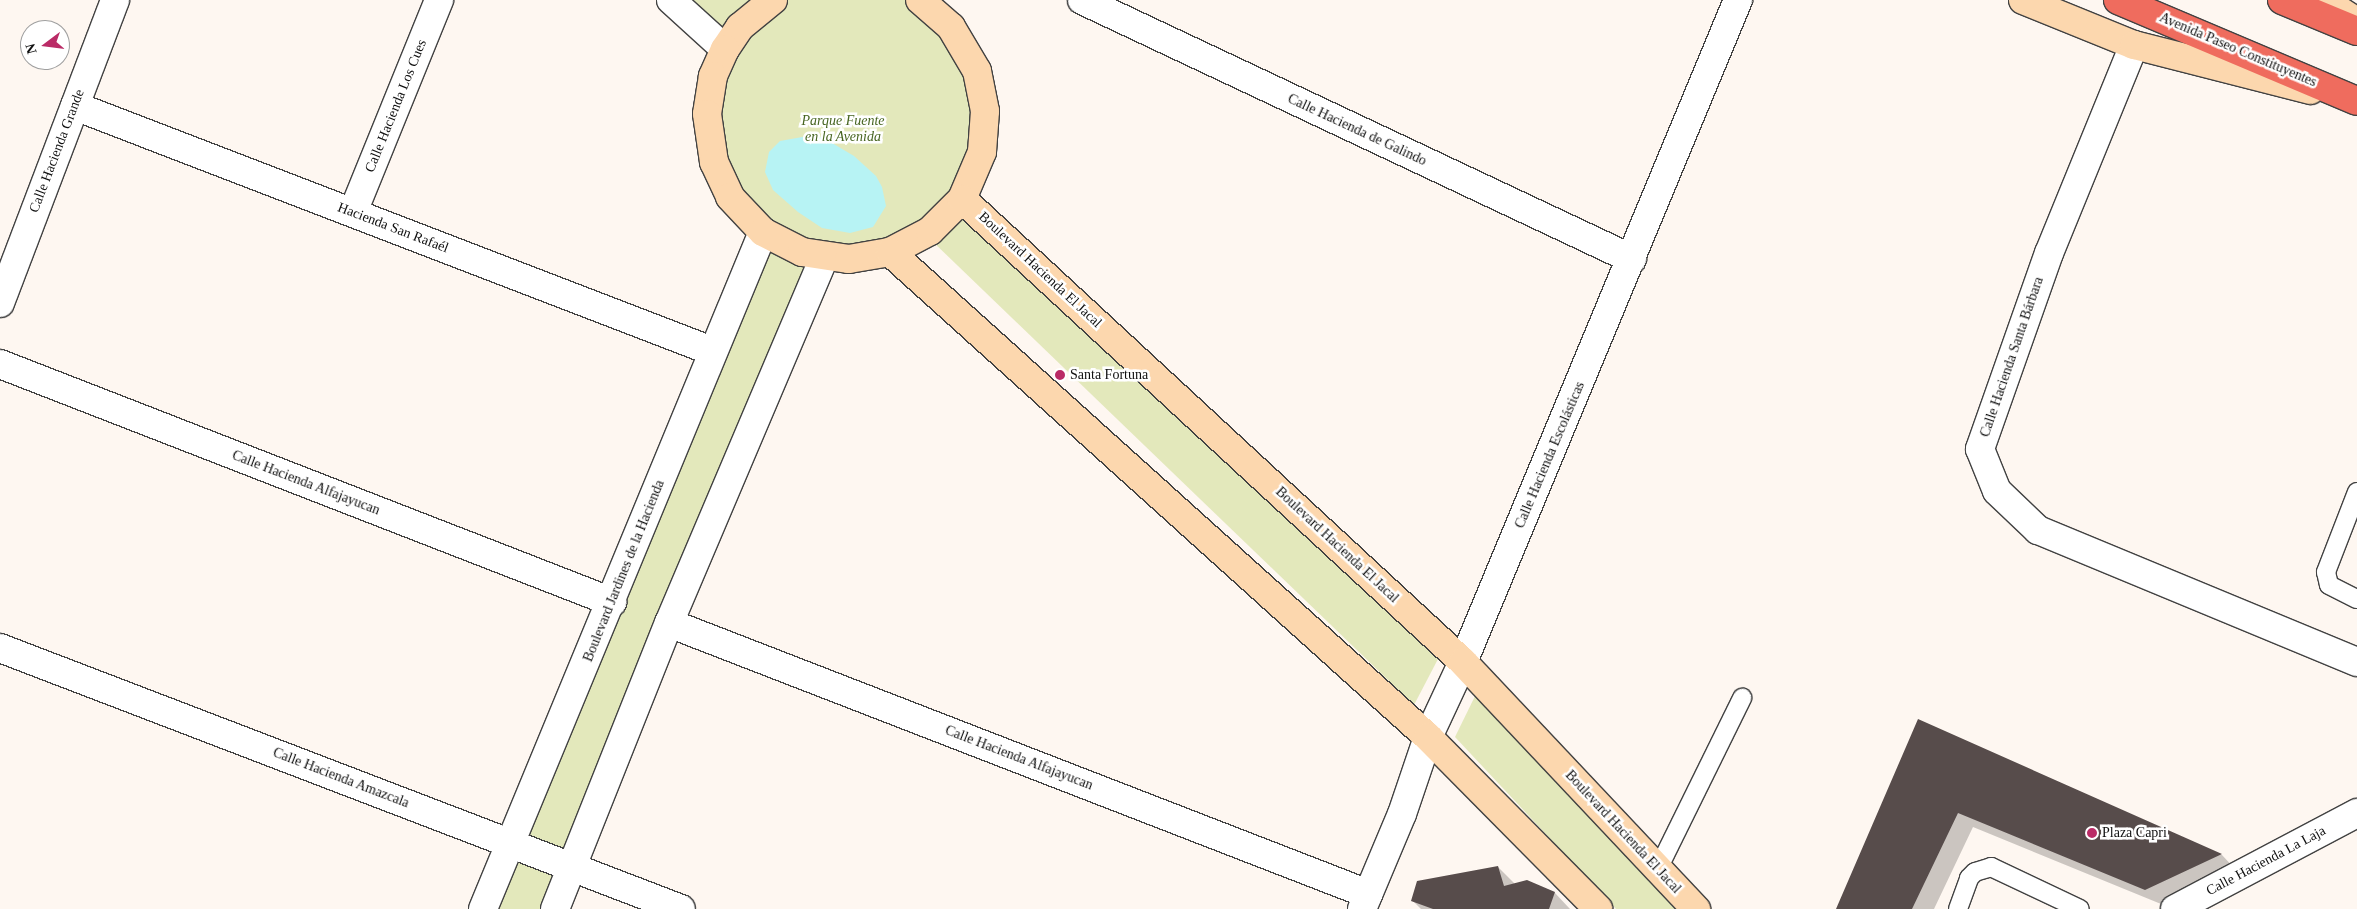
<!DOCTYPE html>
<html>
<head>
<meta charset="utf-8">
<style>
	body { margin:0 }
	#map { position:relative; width:2357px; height:909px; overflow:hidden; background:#fef7f1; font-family:"Times New Roman",serif }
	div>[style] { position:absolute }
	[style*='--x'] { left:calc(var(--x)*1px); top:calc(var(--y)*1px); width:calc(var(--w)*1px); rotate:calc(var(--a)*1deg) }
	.green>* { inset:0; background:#e3e8bb }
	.water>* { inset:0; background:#b7f3f4 }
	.shadow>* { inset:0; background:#0003 }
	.building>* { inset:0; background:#574c4b }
	.roads { filter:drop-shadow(1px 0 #424242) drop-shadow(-1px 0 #424242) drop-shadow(0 1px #424242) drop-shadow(0 -1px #424242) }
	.lane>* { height:18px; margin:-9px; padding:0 9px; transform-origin:9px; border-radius:9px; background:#fff }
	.street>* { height:28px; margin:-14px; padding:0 14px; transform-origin:14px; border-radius:14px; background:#fff }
	.secondary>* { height:28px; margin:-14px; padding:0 14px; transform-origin:14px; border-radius:14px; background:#fcd7ae }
	.highway>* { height:28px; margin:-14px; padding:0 14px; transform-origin:14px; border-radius:14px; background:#ef6c5e }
	.dots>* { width:14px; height:14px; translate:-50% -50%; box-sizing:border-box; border:2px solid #fff; border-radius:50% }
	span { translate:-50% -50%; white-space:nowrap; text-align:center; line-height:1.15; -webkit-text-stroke:5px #fff; paint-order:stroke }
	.street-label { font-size:14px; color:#0f0f0f }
	.park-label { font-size:14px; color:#476521; font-style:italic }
	.poi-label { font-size:14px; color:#0f0f0f }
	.left { translate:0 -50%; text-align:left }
	.north { position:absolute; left:20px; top:20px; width:50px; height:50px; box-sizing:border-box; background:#fff; border:1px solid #9f9f9f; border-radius:50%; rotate:255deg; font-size:14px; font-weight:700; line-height:20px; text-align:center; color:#0f0f0f }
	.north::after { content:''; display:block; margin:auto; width:18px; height:22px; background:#ba2b66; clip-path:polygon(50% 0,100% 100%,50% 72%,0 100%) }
</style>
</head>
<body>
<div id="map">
	<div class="green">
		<i style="clip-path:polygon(682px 0,760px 0,718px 33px)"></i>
		<i style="clip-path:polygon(775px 0,920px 0,947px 23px,985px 132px,947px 216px,841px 259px,736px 205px,711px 85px)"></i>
		<i style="clip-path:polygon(962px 213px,1438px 659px,1414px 705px,930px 239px)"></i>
		<i style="clip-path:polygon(764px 243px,811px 260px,547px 909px,495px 909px)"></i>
		<i style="clip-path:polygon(1478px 690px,1681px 909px,1616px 909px,1455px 737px)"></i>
	</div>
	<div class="water">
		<i style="clip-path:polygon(808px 136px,822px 137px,854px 156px,876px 176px,882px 187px,886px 206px,873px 227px,850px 233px,822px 228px,798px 212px,773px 190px,765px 172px,769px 152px,780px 141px)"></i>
	</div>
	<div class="shadow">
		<i style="clip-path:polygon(1919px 720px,2222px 855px,2236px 870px,2161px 904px,1973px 827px,1934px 909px,1838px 909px)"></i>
		<i style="clip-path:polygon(1498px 867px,1515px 884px,1555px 893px,1570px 909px,1421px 909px,1412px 900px)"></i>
	</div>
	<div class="building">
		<i style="clip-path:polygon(1918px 719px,2222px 854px,2145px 890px,1958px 813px,1912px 909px,1836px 909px)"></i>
		<i style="clip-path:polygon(1498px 866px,1504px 886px,1527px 880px,1555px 892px,1549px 909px,1433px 909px,1411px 901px,1417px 881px)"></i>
	</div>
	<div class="roads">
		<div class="lane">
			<i style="--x:2357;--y:492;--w:86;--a:111.2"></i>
			<i style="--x:2326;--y:572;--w:13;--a:77"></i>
			<i style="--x:2329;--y:585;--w:31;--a:27"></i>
			<i style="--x:1658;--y:869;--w:191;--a:-63.8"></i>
			<i style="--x:1958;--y:909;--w:33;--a:-70"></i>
			<i style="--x:1969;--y:878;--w:8;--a:-45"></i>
			<i style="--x:1975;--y:872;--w:17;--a:-17"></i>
			<i style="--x:1991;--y:867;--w:98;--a:25.3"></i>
		</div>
		<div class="street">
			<i style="--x:671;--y:0;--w:73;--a:42.2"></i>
			<i style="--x:1082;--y:0;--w:608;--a:25.22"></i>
			<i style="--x:2134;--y:45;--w:225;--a:112.2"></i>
			<i style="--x:2049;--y:253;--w:208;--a:109.4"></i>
			<i style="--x:1980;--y:449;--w:45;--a:68"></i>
			<i style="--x:1997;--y:491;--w:57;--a:43.6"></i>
			<i style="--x:2038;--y:530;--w:345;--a:22.5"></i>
			<i style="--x:75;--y:106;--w:682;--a:21.04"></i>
			<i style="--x:353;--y:212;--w:229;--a:-67.9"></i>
			<i style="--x:0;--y:303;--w:324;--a:-69.2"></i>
			<i style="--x:0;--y:364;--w:657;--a:21.25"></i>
			<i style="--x:669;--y:623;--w:750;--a:21.19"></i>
			<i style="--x:0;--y:648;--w:729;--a:20.97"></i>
			<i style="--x:483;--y:909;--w:733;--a:-67.53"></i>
			<i style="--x:555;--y:909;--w:308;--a:-68.3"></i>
			<i style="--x:669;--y:623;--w:397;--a:-67"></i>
			<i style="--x:1362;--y:909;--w:103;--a:-67.2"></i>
			<i style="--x:1402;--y:814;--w:81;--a:-71.3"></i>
			<i style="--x:1428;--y:737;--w:83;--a:-65"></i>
			<i style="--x:1463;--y:662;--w:717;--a:-67.44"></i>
			<i style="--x:2175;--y:909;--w:206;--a:-27.8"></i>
		</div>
		<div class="secondary">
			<i style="--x:773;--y:0;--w:43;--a:140.7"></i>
			<i style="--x:740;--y:27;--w:27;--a:124"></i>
			<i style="--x:725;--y:49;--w:30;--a:114"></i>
			<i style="--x:713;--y:76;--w:38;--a:99"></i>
			<i style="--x:707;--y:114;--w:49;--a:81.7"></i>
			<i style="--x:714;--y:162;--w:38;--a:65"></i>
			<i style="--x:730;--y:197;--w:48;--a:46.7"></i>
			<i style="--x:763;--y:232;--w:44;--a:27.1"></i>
			<i style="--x:802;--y:252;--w:48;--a:8.5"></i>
			<i style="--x:849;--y:259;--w:42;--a:-9.7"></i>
			<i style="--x:890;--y:252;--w:45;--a:-27.7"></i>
			<i style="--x:930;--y:231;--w:45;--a:-45"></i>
			<i style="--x:962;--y:199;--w:51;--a:-66.9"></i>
			<i style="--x:982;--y:152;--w:41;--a:-85.8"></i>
			<i style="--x:985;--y:111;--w:41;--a:-101.3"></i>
			<i style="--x:977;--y:71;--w:51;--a:-120.6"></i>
			<i style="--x:951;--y:27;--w:41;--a:-138.9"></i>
			<i style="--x:2023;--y:0;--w:120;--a:22.1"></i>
			<i style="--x:2134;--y:45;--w:182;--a:14.3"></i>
			<i style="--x:2323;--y:0;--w:40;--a:32.9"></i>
			<i style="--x:962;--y:199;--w:682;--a:42.74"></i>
			<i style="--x:1463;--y:662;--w:340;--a:46.7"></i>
			<i style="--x:890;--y:252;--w:724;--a:42.03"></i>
			<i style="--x:1428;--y:737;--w:242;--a:45.3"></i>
		</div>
		<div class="highway">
			<i style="--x:2118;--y:0;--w:259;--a:22.9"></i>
			<i style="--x:2282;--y:0;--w:81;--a:22.5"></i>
		</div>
	</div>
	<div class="dots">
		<i style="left:1060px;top:375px;background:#ba2b66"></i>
		<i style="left:2092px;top:833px;background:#ba2b66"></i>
	</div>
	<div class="street-label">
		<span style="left:2238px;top:50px;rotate:23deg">Avenida Paseo Constituyentes</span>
		<span style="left:396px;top:106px;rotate:-68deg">Calle Hacienda Los Cues</span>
		<span style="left:1357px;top:130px;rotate:25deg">Calle Hacienda de Galindo</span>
		<span style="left:57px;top:151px;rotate:-69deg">Calle Hacienda Grande</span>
		<span style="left:393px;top:228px;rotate:21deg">Hacienda San Rafaél</span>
		<span style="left:1040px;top:270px;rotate:43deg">Boulevard Hacienda El Jacal</span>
		<span style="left:2012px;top:357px;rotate:-71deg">Calle Hacienda Santa Bárbara</span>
		<span style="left:1550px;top:455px;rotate:-67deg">Calle Hacienda Escolásticas</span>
		<span style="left:306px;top:483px;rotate:21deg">Calle Hacienda Alfajayucan</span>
		<span style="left:1337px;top:545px;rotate:43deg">Boulevard Hacienda El Jacal</span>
		<span style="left:624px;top:571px;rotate:-68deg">Boulevard Jardines de la Hacienda</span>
		<span style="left:1019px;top:758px;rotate:21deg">Calle Hacienda Alfajayucan</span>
		<span style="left:341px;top:778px;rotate:21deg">Calle Hacienda Amazcala</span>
		<span style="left:1623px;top:832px;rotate:47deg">Boulevard Hacienda El Jacal</span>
		<span style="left:2266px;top:861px;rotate:-28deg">Calle Hacienda La Laja</span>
	</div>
	<div class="park-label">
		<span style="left:843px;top:129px">Parque Fuente<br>en la Avenida</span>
	</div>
	<div class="poi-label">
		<span class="left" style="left:1070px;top:375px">Santa Fortuna</span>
		<span class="left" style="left:2102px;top:833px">Plaza Capri</span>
	</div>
	<div class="north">N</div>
</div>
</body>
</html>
